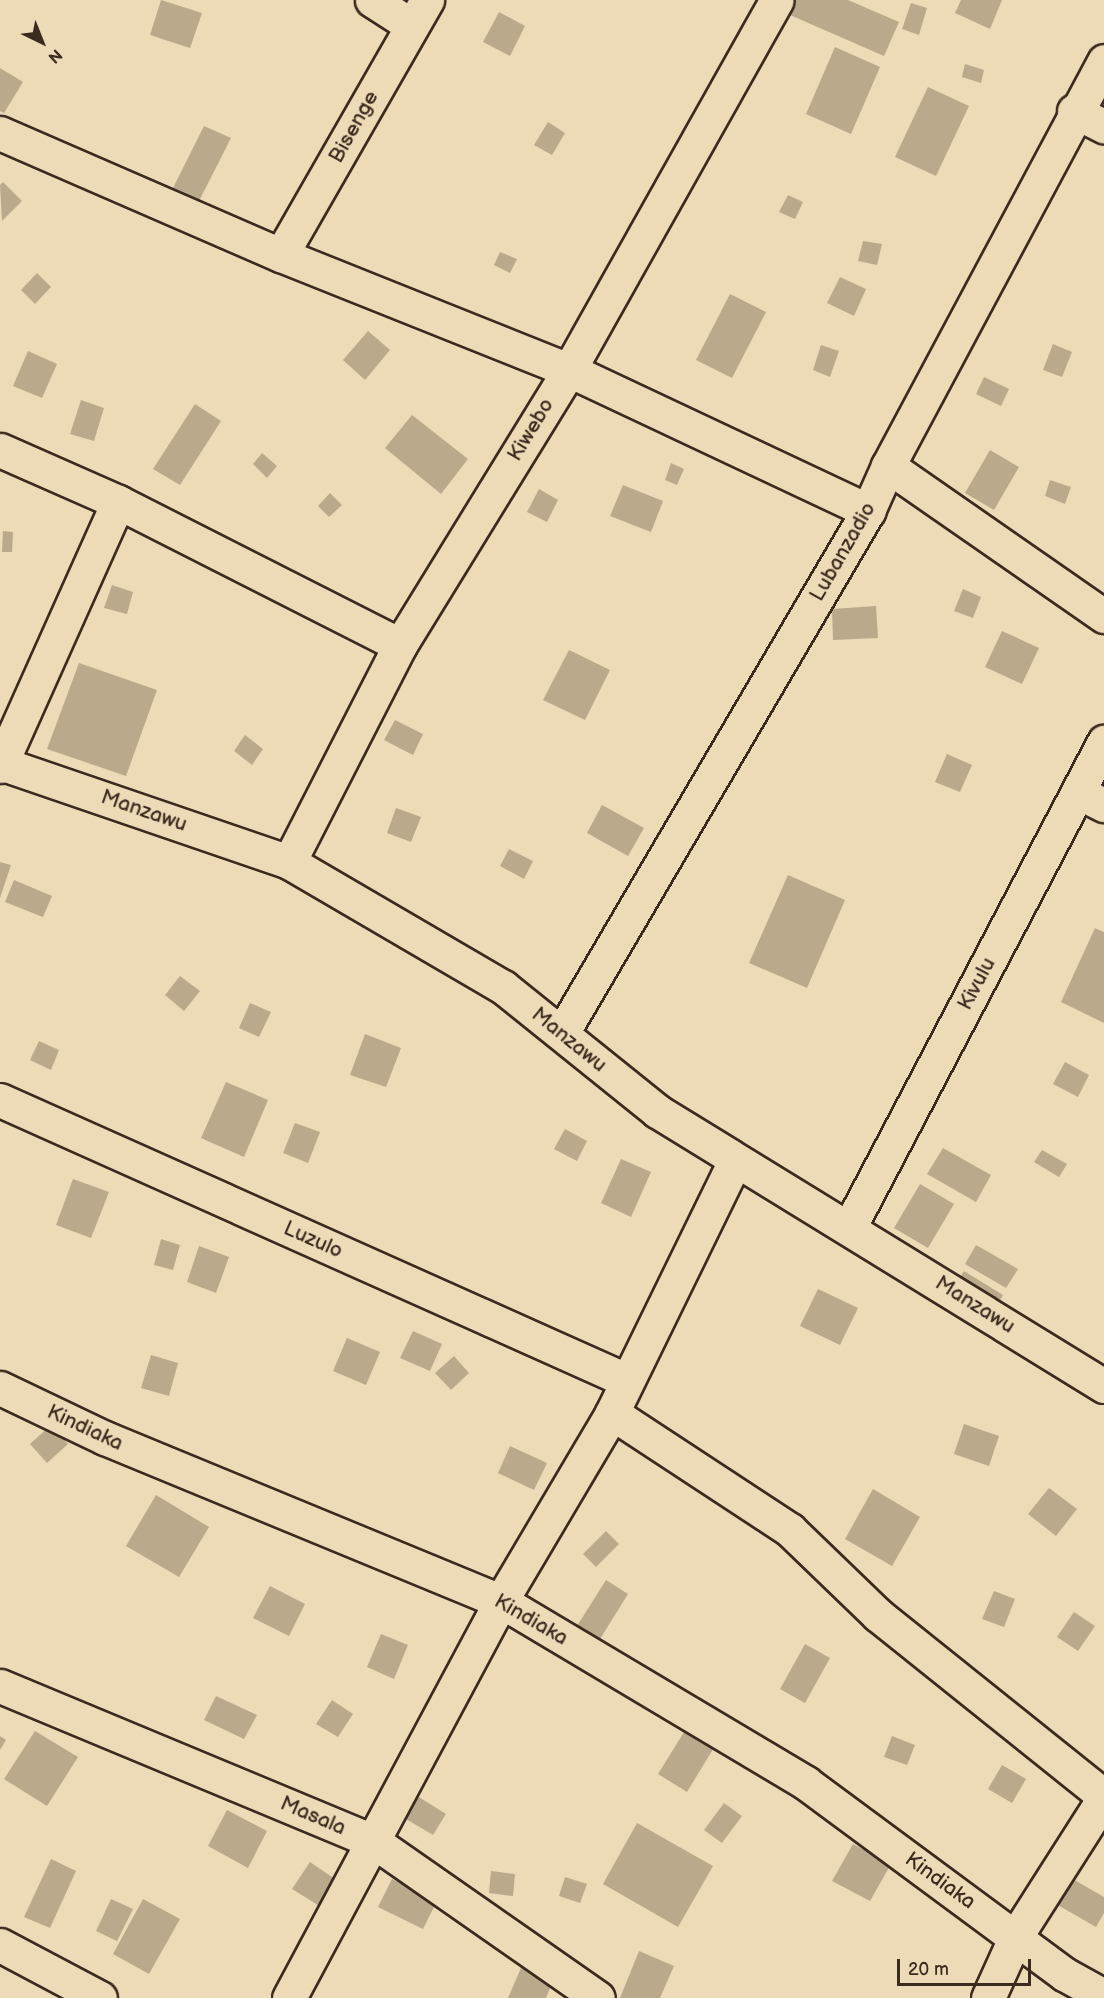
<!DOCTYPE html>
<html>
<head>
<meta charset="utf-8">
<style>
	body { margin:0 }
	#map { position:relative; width:1104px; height:1998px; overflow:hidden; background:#eddab7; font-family:"Balsamiq Sans",sans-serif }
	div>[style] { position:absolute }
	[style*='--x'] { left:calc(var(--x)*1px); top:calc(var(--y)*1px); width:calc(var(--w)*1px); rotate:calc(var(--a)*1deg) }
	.building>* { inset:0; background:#bba98c }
	.roads { filter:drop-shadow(2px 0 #3b2a1e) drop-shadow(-2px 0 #3b2a1e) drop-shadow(0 2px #3b2a1e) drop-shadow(0 -2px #3b2a1e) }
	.minor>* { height:33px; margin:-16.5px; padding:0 16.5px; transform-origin:16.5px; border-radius:16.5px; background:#eddab7 }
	span { translate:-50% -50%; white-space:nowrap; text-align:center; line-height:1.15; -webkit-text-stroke:4.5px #eddab7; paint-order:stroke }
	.street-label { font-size:21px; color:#3b2a1e }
	.north { position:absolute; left:12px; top:12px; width:60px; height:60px; -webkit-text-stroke:4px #eddab7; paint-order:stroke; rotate:137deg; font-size:16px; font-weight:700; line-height:24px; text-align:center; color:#3b2a1e }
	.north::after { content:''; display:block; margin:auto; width:21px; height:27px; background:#3b2a1e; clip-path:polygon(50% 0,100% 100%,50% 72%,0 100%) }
	.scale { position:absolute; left:897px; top:1959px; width:134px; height:27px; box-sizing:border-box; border:3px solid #3b2a1e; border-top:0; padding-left:8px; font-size:18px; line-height:21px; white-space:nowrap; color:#3b2a1e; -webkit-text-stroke:4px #eddab7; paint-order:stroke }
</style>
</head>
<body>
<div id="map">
	<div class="building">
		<i style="clip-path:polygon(161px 0,202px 13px,190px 48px,150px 35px)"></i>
		<i style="clip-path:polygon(796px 0,848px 0,899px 22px,884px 56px,790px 15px)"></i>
		<i style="clip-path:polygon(961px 0,1002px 0,990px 29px,955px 13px)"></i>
		<i style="clip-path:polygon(911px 3px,927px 8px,919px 35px,902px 29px)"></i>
		<i style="clip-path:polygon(499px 12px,525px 26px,510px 56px,483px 42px)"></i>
		<i style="clip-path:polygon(835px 47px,880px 67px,851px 134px,806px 114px)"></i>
		<i style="clip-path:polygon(965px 64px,984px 70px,981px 83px,962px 77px)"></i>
		<i style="clip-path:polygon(0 68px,23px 82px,4px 113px,0 111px)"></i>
		<i style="clip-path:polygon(928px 87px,969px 106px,936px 176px,895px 157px)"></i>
		<i style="clip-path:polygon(548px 122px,565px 133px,552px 155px,534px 145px)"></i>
		<i style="clip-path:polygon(204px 126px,231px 138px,199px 201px,173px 188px)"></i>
		<i style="clip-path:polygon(3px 182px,22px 201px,2px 221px,0 185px)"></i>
		<i style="clip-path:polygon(788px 195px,803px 202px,795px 219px,779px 212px)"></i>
		<i style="clip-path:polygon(863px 241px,882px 244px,877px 265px,858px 261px)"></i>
		<i style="clip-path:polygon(500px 252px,517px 259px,510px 273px,494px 265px)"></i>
		<i style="clip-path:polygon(37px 273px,51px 287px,35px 304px,21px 290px)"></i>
		<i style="clip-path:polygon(840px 277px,866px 289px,854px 316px,827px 303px)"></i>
		<i style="clip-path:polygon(730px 294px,766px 312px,732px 378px,696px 360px)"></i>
		<i style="clip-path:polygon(368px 331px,390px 350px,365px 380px,343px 360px)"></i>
		<i style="clip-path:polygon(1053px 344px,1072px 352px,1062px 377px,1043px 370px)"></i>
		<i style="clip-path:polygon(821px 345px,839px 351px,830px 377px,813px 370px)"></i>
		<i style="clip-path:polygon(28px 351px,57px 364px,42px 398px,13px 386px)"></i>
		<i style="clip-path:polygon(984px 377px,1009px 389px,1001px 406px,976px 394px)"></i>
		<i style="clip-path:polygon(81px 400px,104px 408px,94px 441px,70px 434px)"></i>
		<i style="clip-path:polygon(195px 404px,221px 421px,180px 485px,153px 469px)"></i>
		<i style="clip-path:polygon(412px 415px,468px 459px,441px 494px,385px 448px)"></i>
		<i style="clip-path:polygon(990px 450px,1019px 467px,994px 510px,965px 493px)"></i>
		<i style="clip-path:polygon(262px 453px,277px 466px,267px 478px,253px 464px)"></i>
		<i style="clip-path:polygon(671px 463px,684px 469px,677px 485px,665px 480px)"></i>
		<i style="clip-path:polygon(1050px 480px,1071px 487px,1065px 504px,1045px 496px)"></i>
		<i style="clip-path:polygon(623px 485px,663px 501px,651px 532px,610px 516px)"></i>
		<i style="clip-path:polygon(539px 489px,558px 500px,547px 522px,527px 512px)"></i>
		<i style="clip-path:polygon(330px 493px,342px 505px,329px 517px,318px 506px)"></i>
		<i style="clip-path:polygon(3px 531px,13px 532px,12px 552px,2px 552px)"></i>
		<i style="clip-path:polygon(112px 585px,133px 592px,127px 614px,104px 608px)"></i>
		<i style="clip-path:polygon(963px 589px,981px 597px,973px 618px,954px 611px)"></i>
		<i style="clip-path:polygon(876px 606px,878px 638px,833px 640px,832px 609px)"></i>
		<i style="clip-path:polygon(1002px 631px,1039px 648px,1022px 684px,985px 667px)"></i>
		<i style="clip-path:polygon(569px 650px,610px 670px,585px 720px,543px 700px)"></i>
		<i style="clip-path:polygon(79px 663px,157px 690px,126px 776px,47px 749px)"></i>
		<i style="clip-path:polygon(395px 720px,423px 734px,413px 755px,384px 740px)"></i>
		<i style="clip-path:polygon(245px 735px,263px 749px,252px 765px,234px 751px)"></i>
		<i style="clip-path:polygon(947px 754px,972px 765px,960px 792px,935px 782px)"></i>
		<i style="clip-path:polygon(602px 805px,644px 828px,628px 856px,587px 833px)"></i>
		<i style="clip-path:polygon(396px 808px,421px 817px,411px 842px,387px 833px)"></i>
		<i style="clip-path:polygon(509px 849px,533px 861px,524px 879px,500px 866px)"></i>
		<i style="clip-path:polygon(0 862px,11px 865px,0 898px)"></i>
		<i style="clip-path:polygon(788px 875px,845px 900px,807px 988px,749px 963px)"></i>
		<i style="clip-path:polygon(14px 880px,52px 896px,43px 917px,5px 902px)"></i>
		<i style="clip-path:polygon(1095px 928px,1104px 932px,1104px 1023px,1061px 1002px)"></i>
		<i style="clip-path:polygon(180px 976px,200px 991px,184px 1011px,165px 995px)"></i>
		<i style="clip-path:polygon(250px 1003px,271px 1012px,259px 1037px,239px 1028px)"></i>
		<i style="clip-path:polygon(365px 1034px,401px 1048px,386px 1087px,350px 1075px)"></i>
		<i style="clip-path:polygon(39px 1041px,59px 1050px,51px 1070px,30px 1060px)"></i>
		<i style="clip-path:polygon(1065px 1062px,1089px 1075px,1078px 1097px,1053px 1084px)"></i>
		<i style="clip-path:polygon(226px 1082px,268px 1100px,244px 1157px,201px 1138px)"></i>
		<i style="clip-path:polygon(295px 1123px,320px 1132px,308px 1163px,283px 1153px)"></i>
		<i style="clip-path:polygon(565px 1129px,587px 1141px,577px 1161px,554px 1149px)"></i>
		<i style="clip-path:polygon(943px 1148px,991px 1175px,976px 1202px,927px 1174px)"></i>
		<i style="clip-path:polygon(1042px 1150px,1067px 1164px,1059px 1177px,1034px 1162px)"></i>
		<i style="clip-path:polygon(621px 1159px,651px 1172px,631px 1217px,601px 1203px)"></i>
		<i style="clip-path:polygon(73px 1179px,109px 1192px,91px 1238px,56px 1225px)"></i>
		<i style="clip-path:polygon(920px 1184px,954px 1204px,928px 1248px,894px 1228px)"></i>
		<i style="clip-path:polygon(161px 1239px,180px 1245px,173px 1270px,154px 1265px)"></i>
		<i style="clip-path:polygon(976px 1245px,1018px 1269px,1006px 1288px,965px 1264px)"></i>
		<i style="clip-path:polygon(199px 1246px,229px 1257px,216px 1293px,187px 1282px)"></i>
		<i style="clip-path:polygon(964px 1271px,1003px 1295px,997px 1306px,957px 1282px)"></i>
		<i style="clip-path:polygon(818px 1289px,858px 1308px,840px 1345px,800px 1326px)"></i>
		<i style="clip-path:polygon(413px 1331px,442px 1344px,430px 1371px,400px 1358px)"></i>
		<i style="clip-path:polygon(347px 1338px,380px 1352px,366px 1385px,333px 1371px)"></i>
		<i style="clip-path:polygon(151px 1355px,178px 1363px,169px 1396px,141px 1388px)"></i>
		<i style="clip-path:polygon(454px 1356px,469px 1373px,451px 1390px,435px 1373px)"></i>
		<i style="clip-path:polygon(964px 1424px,999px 1436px,989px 1466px,954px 1454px)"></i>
		<i style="clip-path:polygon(51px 1425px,68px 1444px,47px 1463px,30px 1444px)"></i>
		<i style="clip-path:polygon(510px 1446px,547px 1463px,534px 1490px,498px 1473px)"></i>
		<i style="clip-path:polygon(1049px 1488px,1077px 1509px,1056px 1536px,1028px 1514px)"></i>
		<i style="clip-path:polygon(873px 1489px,920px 1517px,892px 1566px,845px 1539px)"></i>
		<i style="clip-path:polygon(156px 1495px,209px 1527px,179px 1577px,126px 1546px)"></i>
		<i style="clip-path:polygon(606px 1531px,619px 1544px,596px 1567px,583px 1554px)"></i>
		<i style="clip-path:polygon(606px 1580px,628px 1594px,600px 1639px,577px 1626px)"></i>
		<i style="clip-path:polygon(270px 1586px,305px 1604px,289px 1636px,253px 1618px)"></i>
		<i style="clip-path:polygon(994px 1591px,1015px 1599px,1004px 1627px,982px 1619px)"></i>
		<i style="clip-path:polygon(1074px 1612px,1095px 1626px,1078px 1651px,1057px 1637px)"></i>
		<i style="clip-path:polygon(381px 1634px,408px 1645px,394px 1679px,367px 1667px)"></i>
		<i style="clip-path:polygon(805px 1644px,830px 1658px,805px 1703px,780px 1689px)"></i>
		<i style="clip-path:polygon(216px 1696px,257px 1715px,244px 1739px,204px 1720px)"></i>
		<i style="clip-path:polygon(332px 1700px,353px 1714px,338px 1737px,316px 1724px)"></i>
		<i style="clip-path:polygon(689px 1724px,718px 1741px,687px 1792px,658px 1774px)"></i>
		<i style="clip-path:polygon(35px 1731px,78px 1757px,47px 1806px,4px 1779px)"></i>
		<i style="clip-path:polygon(0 1736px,6px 1740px,0 1750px)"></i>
		<i style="clip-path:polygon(892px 1736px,915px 1745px,907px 1765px,884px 1757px)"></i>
		<i style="clip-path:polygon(1002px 1765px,1026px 1779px,1012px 1803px,988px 1789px)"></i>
		<i style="clip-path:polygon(414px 1794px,446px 1814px,433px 1835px,401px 1816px)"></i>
		<i style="clip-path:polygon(724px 1803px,742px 1816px,722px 1843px,704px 1830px)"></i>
		<i style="clip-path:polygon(227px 1810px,267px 1831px,248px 1868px,208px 1846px)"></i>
		<i style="clip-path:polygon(637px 1823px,713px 1866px,678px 1927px,603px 1884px)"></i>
		<i style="clip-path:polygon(853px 1844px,891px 1864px,870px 1901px,832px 1881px)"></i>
		<i style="clip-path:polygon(51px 1859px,76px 1871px,50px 1928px,24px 1917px)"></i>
		<i style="clip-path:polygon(310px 1862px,338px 1881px,321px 1907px,292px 1889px)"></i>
		<i style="clip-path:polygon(491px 1871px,515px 1874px,513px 1896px,489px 1893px)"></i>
		<i style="clip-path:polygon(565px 1877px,587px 1884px,580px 1903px,559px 1896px)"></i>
		<i style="clip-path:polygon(1071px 1878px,1104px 1897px,1104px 1913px,1096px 1927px,1056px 1904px)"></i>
		<i style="clip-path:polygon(392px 1879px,437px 1901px,423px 1929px,378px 1907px)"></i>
		<i style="clip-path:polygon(111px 1899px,133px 1909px,117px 1941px,96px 1931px)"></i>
		<i style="clip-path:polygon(143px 1899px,180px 1919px,149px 1974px,113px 1954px)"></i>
		<i style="clip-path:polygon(639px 1951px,674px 1966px,660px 1998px,620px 1998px)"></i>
		<i style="clip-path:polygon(521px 1968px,553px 1981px,546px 1998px,508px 1998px)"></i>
	</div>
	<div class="roads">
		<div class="minor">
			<i style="--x:372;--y:0;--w:46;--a:32.7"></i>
			<i style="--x:1074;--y:111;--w:34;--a:27"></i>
			<i style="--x:0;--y:133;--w:306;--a:23.5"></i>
			<i style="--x:281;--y:255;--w:310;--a:21.8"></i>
			<i style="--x:569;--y:370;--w:331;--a:25.2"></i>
			<i style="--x:281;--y:255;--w:294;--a:-60.2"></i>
			<i style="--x:0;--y:450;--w:129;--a:23.8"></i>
			<i style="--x:118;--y:502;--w:316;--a:26.9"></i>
			<i style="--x:888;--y:466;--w:263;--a:34.8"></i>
			<i style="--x:0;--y:763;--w:305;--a:18.9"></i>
			<i style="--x:289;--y:862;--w:248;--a:30.3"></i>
			<i style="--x:503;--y:987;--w:198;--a:38.8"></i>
			<i style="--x:657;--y:1111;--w:525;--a:31.6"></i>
			<i style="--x:0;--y:766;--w:289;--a:-65.9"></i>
			<i style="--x:1078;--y:792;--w:29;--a:27"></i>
			<i style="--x:289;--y:862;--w:244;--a:-62.9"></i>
			<i style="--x:400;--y:645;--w:323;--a:-58.4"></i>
			<i style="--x:569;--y:370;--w:424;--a:-60.7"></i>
			<i style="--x:562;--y:1033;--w:605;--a:-59.62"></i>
			<i style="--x:868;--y:511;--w:49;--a:-66"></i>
			<i style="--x:888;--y:466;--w:459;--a:-61.9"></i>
			<i style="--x:0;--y:1100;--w:686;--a:24.1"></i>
			<i style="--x:850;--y:1226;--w:547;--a:-62.31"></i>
			<i style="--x:0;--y:1388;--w:116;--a:25.5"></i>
			<i style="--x:105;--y:1438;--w:428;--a:22.4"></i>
			<i style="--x:501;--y:1601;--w:355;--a:30.8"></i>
			<i style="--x:806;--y:1783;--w:321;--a:36.5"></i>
			<i style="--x:1064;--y:1974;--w:46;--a:28.8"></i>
			<i style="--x:612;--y:1413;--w:213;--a:33.3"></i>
			<i style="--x:790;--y:1530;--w:122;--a:44"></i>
			<i style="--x:878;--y:1615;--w:290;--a:38.7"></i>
			<i style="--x:0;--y:1686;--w:404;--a:22.6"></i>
			<i style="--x:373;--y:1841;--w:274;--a:34.9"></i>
			<i style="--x:0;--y:1945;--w:113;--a:27.9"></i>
			<i style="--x:289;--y:1998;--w:450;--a:-61.9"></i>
			<i style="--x:501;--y:1601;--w:218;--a:-59.4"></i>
			<i style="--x:612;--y:1413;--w:280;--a:-64"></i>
			<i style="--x:988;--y:1998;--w:68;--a:-65.7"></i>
			<i style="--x:1016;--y:1936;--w:164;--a:-57.5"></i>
		</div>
	</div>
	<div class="street-label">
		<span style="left:354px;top:127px;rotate:-61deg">Bisenge</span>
		<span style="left:531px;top:430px;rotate:-59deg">Kiwebo</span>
		<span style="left:843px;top:552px;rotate:-60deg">Lubanzadio</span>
		<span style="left:144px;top:811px;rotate:19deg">Manzawu</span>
		<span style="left:977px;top:984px;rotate:-62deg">Kivulu</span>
		<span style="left:569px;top:1040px;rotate:39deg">Manzawu</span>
		<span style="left:313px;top:1240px;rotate:24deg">Luzulo</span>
		<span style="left:975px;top:1305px;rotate:32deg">Manzawu</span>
		<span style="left:85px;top:1428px;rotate:25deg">Kindiaka</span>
		<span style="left:531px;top:1620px;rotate:30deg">Kindiaka</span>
		<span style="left:313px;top:1816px;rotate:23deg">Masala</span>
		<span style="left:940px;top:1881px;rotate:36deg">Kindiaka</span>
	</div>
	<div class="north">N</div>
	<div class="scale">20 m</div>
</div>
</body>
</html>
